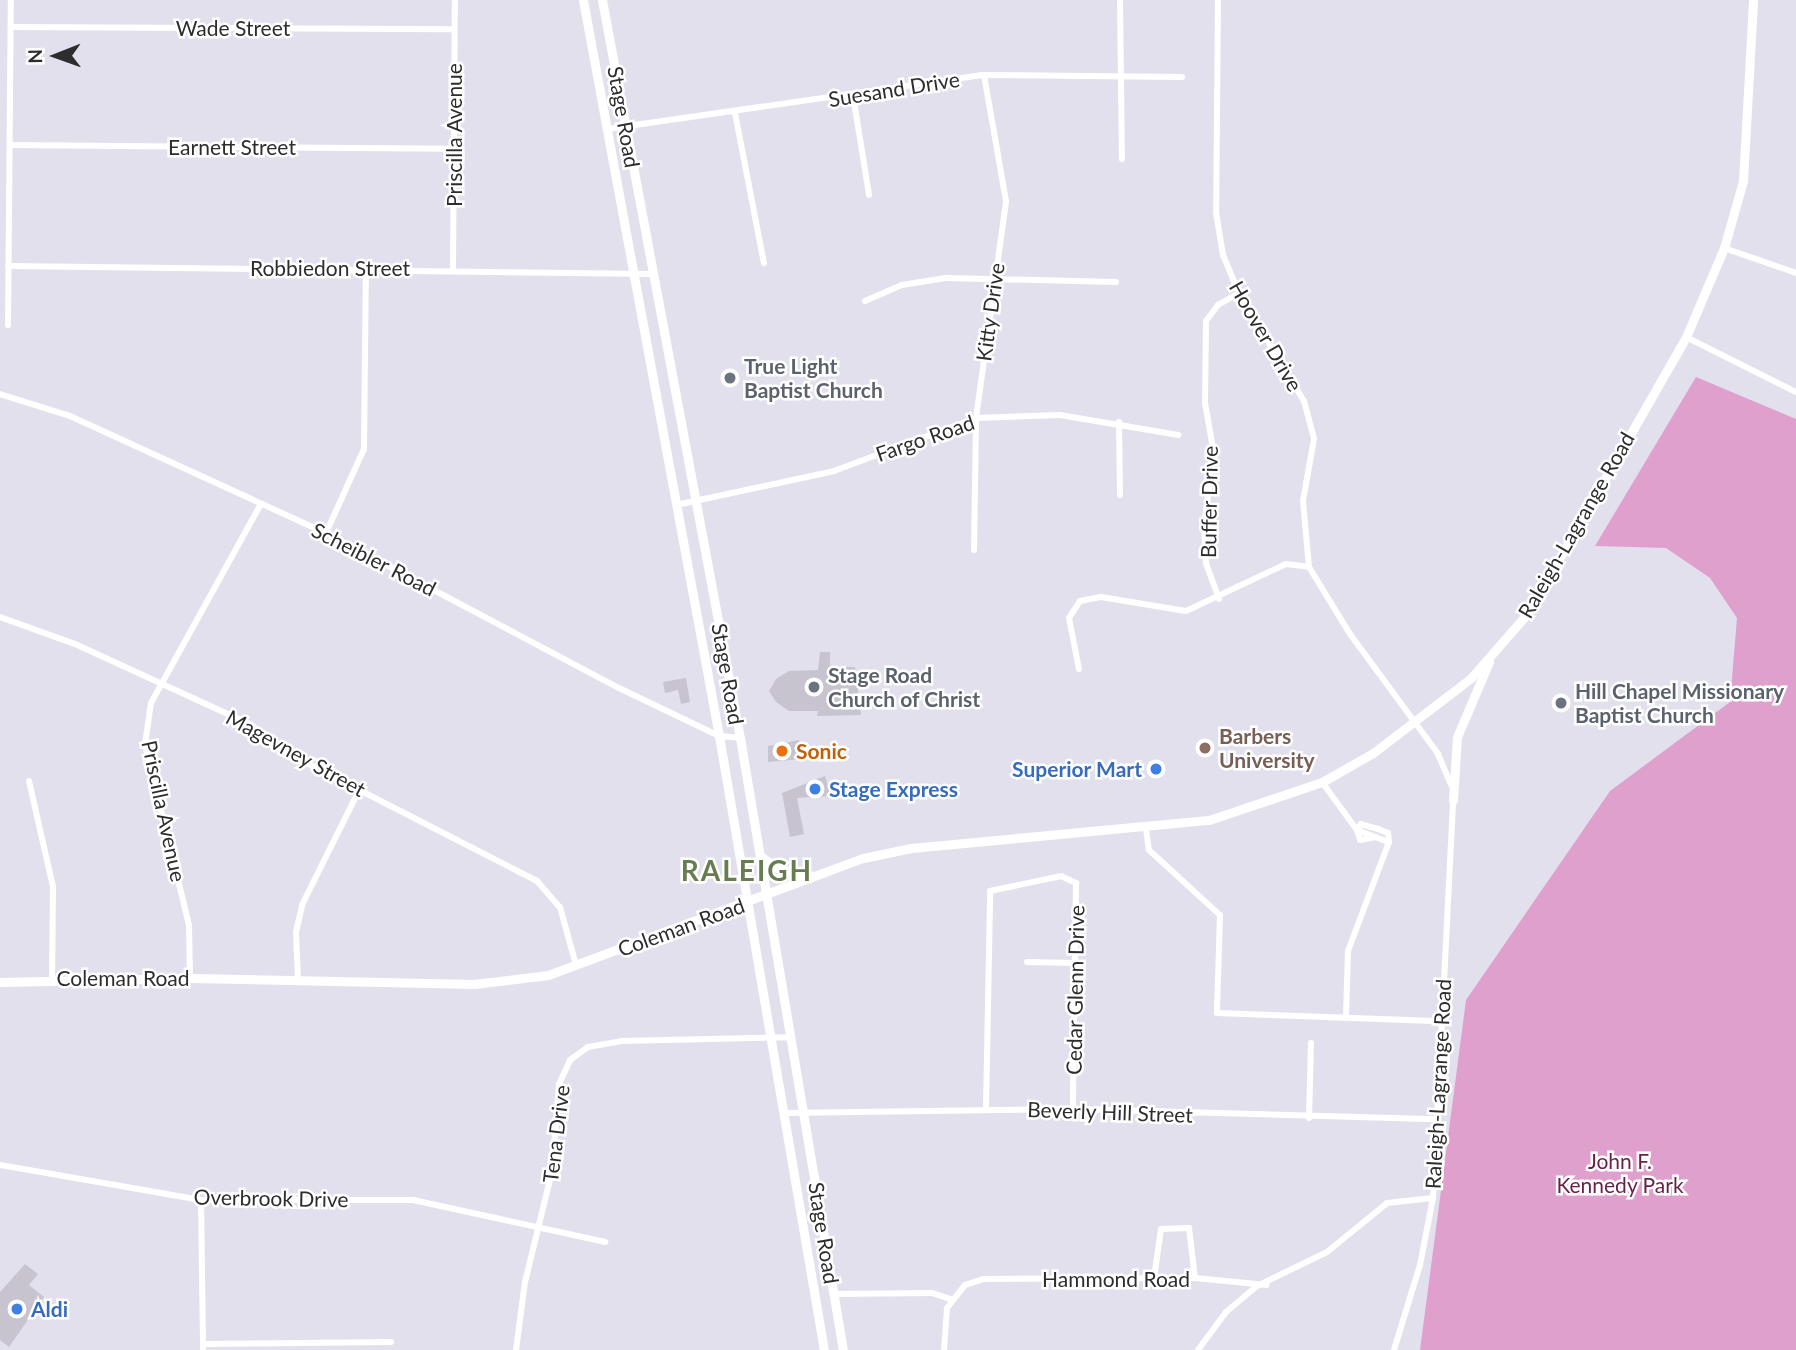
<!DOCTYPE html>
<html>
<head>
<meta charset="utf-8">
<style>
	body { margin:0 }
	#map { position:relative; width:1796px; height:1350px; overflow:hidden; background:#e3e0ed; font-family:Lato,sans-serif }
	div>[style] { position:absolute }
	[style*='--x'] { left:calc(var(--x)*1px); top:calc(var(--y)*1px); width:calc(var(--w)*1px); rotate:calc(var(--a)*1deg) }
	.green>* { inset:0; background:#e0a0cd }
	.building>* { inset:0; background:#c7c4d0 }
	.minor>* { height:6px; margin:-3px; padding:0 3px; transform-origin:3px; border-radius:3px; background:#fff }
	.secondary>* { height:9px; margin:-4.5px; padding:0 4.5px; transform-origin:4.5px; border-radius:4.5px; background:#fff }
	.dots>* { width:19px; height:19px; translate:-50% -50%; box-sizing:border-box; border:4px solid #fff; border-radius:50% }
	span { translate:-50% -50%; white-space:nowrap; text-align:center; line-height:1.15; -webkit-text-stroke:5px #fff; paint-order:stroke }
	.street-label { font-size:21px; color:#2d2d2d }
	.worship-label { font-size:21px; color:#5b616d; font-weight:700 }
	.left { translate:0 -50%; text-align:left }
	.education-label { font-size:21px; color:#785e54; font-weight:700 }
	.food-label { font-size:21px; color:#c56008; font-weight:700 }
	.shop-label { font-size:21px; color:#366cbe; font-weight:700 }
	.right { translate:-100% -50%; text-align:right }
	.park-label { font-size:21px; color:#671f48 }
	.district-label { font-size:28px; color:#677c4f; font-weight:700; letter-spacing:2px }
	.north { position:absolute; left:21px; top:21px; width:70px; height:70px; -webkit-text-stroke:5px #fff; paint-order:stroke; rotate:269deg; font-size:19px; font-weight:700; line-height:28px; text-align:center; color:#2d2d2d }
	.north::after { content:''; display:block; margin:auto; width:24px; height:32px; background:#2d2d2d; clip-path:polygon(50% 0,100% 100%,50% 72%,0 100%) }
</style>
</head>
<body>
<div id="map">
	<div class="green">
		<i style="clip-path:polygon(1696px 377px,1796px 419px,1796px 1350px,1420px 1350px,1466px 1000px,1610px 791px,1730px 702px,1737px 618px,1710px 578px,1666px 548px,1595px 546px)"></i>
	</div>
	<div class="building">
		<i style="clip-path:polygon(820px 652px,830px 652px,830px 667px,855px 667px,861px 715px,817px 716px,818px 711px,789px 711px,776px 702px,769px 691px,776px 679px,789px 671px,818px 670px)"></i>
		<i style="clip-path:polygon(686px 678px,690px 702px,681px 704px,678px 690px,665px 693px,663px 682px)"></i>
		<i style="clip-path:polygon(799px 740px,803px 759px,768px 762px,768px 746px)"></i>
		<i style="clip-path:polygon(825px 776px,831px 796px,797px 798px,804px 834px,790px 837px,782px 793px)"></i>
		<i style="clip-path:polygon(25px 1264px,38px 1274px,29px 1285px,44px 1297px,9px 1347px,0 1340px,0 1292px)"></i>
	</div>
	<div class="minor">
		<i style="--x:1120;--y:0;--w:159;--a:89.3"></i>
		<i style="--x:1218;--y:0;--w:212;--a:90.5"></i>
		<i style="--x:1216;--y:212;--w:44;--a:80.8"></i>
		<i style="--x:1223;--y:255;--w:41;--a:67.2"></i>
		<i style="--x:1239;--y:293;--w:126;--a:59"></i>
		<i style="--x:1304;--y:401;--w:39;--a:75"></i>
		<i style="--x:1314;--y:439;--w:63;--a:100.1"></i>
		<i style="--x:1303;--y:501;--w:66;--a:84.8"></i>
		<i style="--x:1309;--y:567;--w:79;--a:58.5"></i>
		<i style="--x:1350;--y:634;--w:149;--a:53.7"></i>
		<i style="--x:1438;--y:754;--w:33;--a:67"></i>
		<i style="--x:11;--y:27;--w:443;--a:0.3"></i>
		<i style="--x:853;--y:95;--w:101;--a:80.9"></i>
		<i style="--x:735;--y:113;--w:153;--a:79.1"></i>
		<i style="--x:607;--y:129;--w:381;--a:-8.2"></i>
		<i style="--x:984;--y:75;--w:198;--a:0.6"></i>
		<i style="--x:10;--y:145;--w:444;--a:0.5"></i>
		<i style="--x:1724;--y:248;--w:76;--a:19.1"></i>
		<i style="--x:8;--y:266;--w:644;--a:0.71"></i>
		<i style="--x:453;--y:269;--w:269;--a:-89.6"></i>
		<i style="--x:865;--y:301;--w:40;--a:-23.4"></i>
		<i style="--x:902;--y:285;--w:44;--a:-9.2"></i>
		<i style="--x:945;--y:278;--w:171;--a:1.3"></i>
		<i style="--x:8;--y:325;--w:325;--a:-89.5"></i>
		<i style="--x:1686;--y:337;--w:123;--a:26.6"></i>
		<i style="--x:0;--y:394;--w:73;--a:17.4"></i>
		<i style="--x:70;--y:416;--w:281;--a:24.6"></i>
		<i style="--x:326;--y:533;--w:331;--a:27.9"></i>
		<i style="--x:619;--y:688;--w:111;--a:25.6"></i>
		<i style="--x:719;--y:736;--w:21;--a:5"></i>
		<i style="--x:1119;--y:422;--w:73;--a:89.2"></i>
		<i style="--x:676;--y:505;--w:162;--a:-12.1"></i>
		<i style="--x:834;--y:471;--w:152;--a:-20.5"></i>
		<i style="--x:976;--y:418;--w:84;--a:-2"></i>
		<i style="--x:1060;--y:415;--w:120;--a:9.6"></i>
		<i style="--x:326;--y:533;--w:92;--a:-65.7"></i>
		<i style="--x:364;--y:449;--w:181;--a:-89.4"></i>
		<i style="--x:974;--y:550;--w:132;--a:-89.1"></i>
		<i style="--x:976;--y:418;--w:219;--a:-82.1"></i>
		<i style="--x:1006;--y:201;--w:128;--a:-99.9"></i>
		<i style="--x:1219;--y:599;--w:38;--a:-110"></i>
		<i style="--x:1206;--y:563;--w:38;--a:-93"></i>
		<i style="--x:1204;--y:525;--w:72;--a:-82"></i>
		<i style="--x:1214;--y:454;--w:52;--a:-100"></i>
		<i style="--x:1205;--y:403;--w:82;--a:-89.3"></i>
		<i style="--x:1206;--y:321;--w:20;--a:-53"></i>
		<i style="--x:1218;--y:305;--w:24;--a:-30"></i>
		<i style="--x:0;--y:617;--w:80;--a:19.8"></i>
		<i style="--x:75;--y:644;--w:192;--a:24.6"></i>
		<i style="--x:250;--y:724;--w:47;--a:38.1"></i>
		<i style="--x:287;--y:753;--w:281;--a:27.1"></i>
		<i style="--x:537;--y:881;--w:35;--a:49"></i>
		<i style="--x:560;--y:907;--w:60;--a:74.6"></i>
		<i style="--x:1079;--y:669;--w:52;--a:-101.1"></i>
		<i style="--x:1069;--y:618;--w:20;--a:-57"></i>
		<i style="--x:1080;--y:601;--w:21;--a:-11"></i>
		<i style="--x:1101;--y:597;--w:86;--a:9.4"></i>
		<i style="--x:1186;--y:611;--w:110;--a:-25.2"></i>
		<i style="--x:1286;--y:564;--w:23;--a:7"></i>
		<i style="--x:29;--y:781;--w:109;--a:77.2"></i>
		<i style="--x:53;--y:887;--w:91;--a:90.6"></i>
		<i style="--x:1322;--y:782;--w:59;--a:53.9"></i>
		<i style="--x:1357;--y:830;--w:34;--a:21"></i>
		<i style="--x:1146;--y:829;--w:21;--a:82"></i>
		<i style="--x:1149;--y:850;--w:96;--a:42.5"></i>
		<i style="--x:1220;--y:915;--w:98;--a:91.8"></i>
		<i style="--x:1217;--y:1013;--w:223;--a:2.1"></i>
		<i style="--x:1357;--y:830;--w:10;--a:73"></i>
		<i style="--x:1360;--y:840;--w:16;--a:-11"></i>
		<i style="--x:1027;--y:962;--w:48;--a:1.2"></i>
		<i style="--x:190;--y:978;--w:53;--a:-91.1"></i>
		<i style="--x:189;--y:925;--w:186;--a:-103.7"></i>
		<i style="--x:145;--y:744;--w:41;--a:-81.7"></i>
		<i style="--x:151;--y:703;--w:227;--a:-61.1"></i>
		<i style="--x:298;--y:980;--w:48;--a:-92.4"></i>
		<i style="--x:296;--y:932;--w:28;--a:-77"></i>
		<i style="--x:302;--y:905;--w:128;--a:-63.6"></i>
		<i style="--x:1346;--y:1017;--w:66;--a:-88.3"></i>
		<i style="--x:1348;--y:951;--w:116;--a:-69.4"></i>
		<i style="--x:1389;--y:842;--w:9;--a:-96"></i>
		<i style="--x:1388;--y:833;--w:11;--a:-158"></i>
		<i style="--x:1378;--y:829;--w:18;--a:-164"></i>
		<i style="--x:1361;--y:824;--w:7;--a:124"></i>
		<i style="--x:986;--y:1109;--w:218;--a:-88.9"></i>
		<i style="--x:990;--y:891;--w:73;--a:-11.9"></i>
		<i style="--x:1061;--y:876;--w:17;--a:25"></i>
		<i style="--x:1076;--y:883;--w:226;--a:90.8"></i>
		<i style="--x:784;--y:1113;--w:289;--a:-0.8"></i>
		<i style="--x:1073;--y:1109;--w:363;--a:1.6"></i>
		<i style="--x:1309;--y:1118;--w:75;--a:-88.5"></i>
		<i style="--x:0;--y:1165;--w:204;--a:9.9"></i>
		<i style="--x:201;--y:1200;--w:212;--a:0"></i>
		<i style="--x:413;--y:1200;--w:197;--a:12.3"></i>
		<i style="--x:201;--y:1200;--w:150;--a:89.2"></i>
		<i style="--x:1154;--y:1278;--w:49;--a:-81.9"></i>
		<i style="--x:1161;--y:1229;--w:28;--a:-2"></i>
		<i style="--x:1189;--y:1228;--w:50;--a:83.2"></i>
		<i style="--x:834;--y:1294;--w:98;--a:-0.6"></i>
		<i style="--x:932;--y:1293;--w:22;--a:18"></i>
		<i style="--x:203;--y:1344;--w:188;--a:-0.6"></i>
		<i style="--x:516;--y:1350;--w:69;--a:-82.5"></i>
		<i style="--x:525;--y:1282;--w:114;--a:-76.3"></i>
		<i style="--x:552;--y:1171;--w:87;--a:-85.4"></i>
		<i style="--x:559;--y:1084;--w:26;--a:-65"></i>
		<i style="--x:570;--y:1060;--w:22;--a:-36"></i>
		<i style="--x:588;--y:1047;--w:34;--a:-10"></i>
		<i style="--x:621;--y:1041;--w:170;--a:-1.3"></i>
		<i style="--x:944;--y:1350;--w:42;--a:-85.9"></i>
		<i style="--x:947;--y:1308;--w:29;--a:-52"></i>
		<i style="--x:965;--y:1285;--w:19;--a:-18"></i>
		<i style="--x:983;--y:1279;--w:212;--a:-0.3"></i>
		<i style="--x:1195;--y:1278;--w:72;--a:5.6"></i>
		<i style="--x:1198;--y:1350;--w:47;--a:-53.6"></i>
		<i style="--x:1226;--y:1312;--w:40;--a:-40"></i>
		<i style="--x:1257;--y:1286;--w:78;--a:-25.9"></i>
		<i style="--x:1327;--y:1252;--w:77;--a:-39.2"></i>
		<i style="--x:1387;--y:1203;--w:46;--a:-6.2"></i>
		<i style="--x:1394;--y:1350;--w:89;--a:-73"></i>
		<i style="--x:1420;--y:1265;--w:68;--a:-79"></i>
		<i style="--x:1433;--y:1198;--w:400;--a:-87.1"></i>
	</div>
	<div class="secondary">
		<i style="--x:583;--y:0;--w:748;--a:79.53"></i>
		<i style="--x:719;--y:736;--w:623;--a:80.3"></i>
		<i style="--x:602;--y:0;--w:751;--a:79.41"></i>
		<i style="--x:740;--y:738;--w:621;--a:80.45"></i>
		<i style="--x:1453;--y:800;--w:63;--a:-86.4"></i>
		<i style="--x:1457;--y:737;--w:82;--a:-66.9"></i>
		<i style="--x:760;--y:856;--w:23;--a:34"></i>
		<i style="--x:779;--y:869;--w:33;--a:11"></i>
		<i style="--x:0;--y:982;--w:190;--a:-1.2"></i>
		<i style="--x:190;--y:978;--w:284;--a:1.2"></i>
		<i style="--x:474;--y:984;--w:75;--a:-6.9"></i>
		<i style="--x:548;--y:975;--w:336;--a:-20.4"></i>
		<i style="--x:863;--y:858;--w:49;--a:-11.8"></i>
		<i style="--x:911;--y:848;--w:299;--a:-5.4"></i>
		<i style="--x:1209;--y:820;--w:119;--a:-18.6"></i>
		<i style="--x:1322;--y:782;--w:59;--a:-29.6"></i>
		<i style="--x:1373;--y:753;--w:123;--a:-37.4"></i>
		<i style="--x:1471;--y:678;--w:86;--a:-48.8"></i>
		<i style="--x:1528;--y:613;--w:318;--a:-60.2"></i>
		<i style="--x:1686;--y:337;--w:97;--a:-66.9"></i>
		<i style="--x:1724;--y:248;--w:70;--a:-74.2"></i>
		<i style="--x:1743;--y:181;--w:181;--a:-86.8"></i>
	</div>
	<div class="dots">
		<i style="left:730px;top:378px;background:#6b7280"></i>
		<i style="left:814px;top:687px;background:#6b7280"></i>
		<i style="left:1561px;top:703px;background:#6b7280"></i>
		<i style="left:1205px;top:748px;background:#8d6e63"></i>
		<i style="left:782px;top:751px;background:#e8710a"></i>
		<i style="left:1156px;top:769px;background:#3f7fe0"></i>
		<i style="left:815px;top:789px;background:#3f7fe0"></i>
		<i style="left:17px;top:1309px;background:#3f7fe0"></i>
	</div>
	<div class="street-label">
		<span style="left:233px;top:28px">Wade Street</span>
		<span style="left:894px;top:89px;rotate:-9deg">Suesand Drive</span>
		<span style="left:624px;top:117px;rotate:80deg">Stage Road</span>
		<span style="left:454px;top:135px;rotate:-90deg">Priscilla Avenue</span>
		<span style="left:232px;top:147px">Earnett Street</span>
		<span style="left:330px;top:268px">Robbiedon Street</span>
		<span style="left:990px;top:312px;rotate:-82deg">Kitty Drive</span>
		<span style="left:1266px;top:336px;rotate:60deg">Hoover Drive</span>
		<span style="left:925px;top:438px;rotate:-19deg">Fargo Road</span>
		<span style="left:1209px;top:502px;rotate:-89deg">Buffer Drive</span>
		<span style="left:1576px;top:525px;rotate:-60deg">Raleigh-Lagrange Road</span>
		<span style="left:374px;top:559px;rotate:27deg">Scheibler Road</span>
		<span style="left:728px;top:674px;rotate:80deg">Stage Road</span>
		<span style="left:296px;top:753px;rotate:29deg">Magevney Street</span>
		<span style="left:164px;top:811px;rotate:78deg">Priscilla Avenue</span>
		<span style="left:681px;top:927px;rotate:-20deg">Coleman Road</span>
		<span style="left:123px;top:978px">Coleman Road</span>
		<span style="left:1075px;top:990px;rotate:-89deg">Cedar Glenn Drive</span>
		<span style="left:1438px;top:1084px;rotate:-87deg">Raleigh-Lagrange Road</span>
		<span style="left:1110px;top:1112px;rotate:2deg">Beverly Hill Street</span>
		<span style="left:556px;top:1134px;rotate:-83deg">Tena Drive</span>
		<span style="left:271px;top:1198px;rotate:1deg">Overbrook Drive</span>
		<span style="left:824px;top:1233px;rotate:81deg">Stage Road</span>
		<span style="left:1116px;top:1279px">Hammond Road</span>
	</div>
	<div class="worship-label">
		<span class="left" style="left:744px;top:378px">True Light<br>Baptist Church</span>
		<span class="left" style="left:828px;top:687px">Stage Road<br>Church of Christ</span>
		<span class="left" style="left:1575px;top:703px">Hill Chapel Missionary<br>Baptist Church</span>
	</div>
	<div class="education-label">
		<span class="left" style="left:1219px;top:748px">Barbers<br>University</span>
	</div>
	<div class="food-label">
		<span class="left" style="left:796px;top:751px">Sonic</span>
	</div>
	<div class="shop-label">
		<span class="right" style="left:1142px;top:769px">Superior Mart</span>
		<span class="left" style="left:829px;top:789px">Stage Express</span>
		<span class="left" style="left:31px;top:1309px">Aldi</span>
	</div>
	<div class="park-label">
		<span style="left:1620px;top:1173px">John F.<br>Kennedy Park</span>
	</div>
	<div class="district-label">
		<span style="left:747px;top:870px">RALEIGH</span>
	</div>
	<div class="north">N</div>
</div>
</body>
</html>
